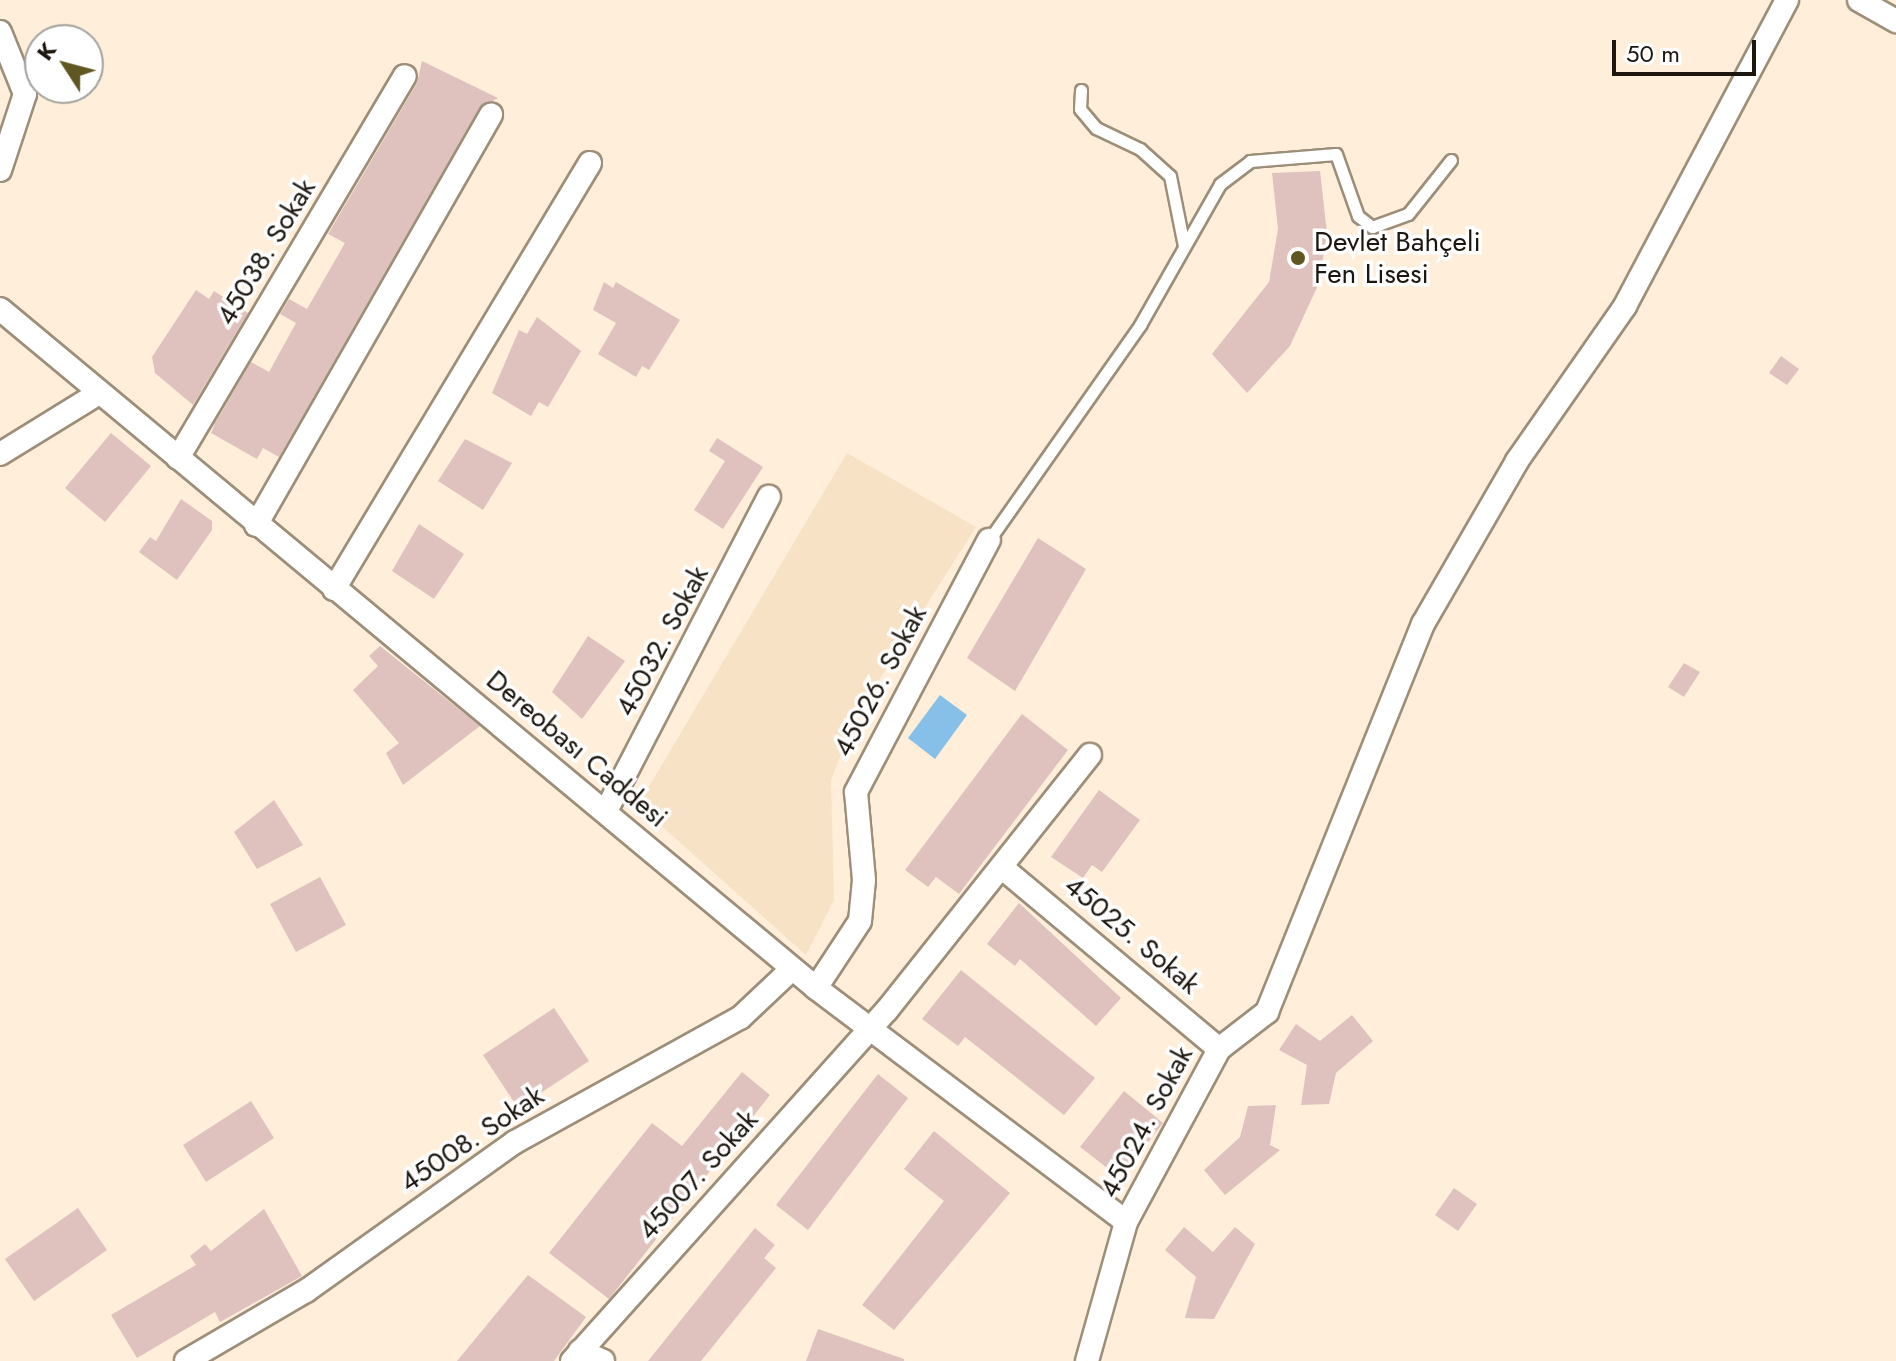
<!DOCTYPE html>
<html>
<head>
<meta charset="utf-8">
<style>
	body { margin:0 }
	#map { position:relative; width:1896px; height:1361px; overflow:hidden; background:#ffeed9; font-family:Jost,sans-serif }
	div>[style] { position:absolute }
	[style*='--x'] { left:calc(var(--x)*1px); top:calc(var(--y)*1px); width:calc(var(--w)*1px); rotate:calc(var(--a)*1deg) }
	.built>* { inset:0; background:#f7e2c6 }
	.water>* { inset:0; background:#86bfe8 }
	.building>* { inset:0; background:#dfc2be }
	.roads { filter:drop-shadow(2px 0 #9d8e7a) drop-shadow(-2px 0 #9d8e7a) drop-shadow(0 2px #9d8e7a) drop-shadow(0 -2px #9d8e7a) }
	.lane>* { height:11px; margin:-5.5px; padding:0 5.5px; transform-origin:5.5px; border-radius:5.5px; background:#fff }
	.street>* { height:22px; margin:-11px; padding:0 11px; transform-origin:11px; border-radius:11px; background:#fff }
	.dots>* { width:22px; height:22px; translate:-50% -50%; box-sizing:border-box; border:4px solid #fff; border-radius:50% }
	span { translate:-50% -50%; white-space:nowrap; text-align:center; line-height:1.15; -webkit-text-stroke:7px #fff; paint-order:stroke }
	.poi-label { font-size:28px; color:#1c160e }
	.left { translate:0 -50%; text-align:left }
	.street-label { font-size:28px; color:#1c160e }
	.north { position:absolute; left:24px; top:24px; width:80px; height:80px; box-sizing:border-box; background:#fff; border:2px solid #a4a29f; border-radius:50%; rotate:306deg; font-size:22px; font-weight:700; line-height:32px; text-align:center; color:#1c160e }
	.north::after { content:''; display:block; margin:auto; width:28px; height:36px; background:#605622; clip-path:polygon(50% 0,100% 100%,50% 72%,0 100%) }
	.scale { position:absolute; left:1612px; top:40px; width:144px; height:36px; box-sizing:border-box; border:4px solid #1c160e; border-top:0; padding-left:10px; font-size:24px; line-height:28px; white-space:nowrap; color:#1c160e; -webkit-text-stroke:6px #fff; paint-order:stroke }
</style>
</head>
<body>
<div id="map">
	<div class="built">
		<i style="clip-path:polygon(847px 453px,976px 527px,856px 716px,831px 780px,834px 900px,806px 955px,638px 805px)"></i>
	</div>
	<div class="water">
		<i style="clip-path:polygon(940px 695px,967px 715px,935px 759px,908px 738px)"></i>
	</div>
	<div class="building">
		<i style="clip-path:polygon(422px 61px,498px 98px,479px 108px,279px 457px,263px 448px,257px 459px,211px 433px,215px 423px,251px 362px,269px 372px,296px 323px,280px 314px,289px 299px,307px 309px,345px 243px,328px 234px,417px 83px)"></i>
		<i style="clip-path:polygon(1320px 171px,1327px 233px,1319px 283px,1290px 346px,1247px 393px,1212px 354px,1269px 282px,1278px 229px,1272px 173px)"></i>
		<i style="clip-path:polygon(604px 282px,613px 288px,616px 282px,680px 320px,649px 370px,642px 366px,636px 377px,598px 354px,616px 323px,593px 310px)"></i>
		<i style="clip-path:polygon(196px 290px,209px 299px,214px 291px,248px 313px,193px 405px,155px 373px,152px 357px)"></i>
		<i style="clip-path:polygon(537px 317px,581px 351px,548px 407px,539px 402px,531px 416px,492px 393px,519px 330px,527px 334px)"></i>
		<i style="clip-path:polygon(1781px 356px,1799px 369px,1787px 385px,1769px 373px)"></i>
		<i style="clip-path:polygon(111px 433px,151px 466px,105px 522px,65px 488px)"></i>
		<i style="clip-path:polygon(717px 438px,763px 467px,723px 529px,694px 510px,725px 461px,709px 451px)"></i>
		<i style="clip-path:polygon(465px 439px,512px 463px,483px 510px,438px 481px)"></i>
		<i style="clip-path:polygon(181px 499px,212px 521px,212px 530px,177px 580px,139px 552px,150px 537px,156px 541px)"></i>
		<i style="clip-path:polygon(419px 524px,464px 554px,434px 599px,392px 571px)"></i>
		<i style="clip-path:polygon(1038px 538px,1086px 569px,1015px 691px,967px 658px)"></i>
		<i style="clip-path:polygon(588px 636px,625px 661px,582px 719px,552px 692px)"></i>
		<i style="clip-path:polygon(380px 646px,480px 726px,403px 785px,386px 753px,399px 743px,353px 690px,378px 666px,369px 656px)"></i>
		<i style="clip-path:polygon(1684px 663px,1700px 672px,1684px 697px,1668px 687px)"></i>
		<i style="clip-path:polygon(1022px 714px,1068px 750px,959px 894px,936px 877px,928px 887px,905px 870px)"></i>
		<i style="clip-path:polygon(1099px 790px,1140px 820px,1102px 872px,1092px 865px,1083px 878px,1051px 857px)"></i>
		<i style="clip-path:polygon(274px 800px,303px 845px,257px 869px,234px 832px)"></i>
		<i style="clip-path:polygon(320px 877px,346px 925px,296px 952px,270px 904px)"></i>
		<i style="clip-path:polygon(1019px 903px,1121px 998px,1096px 1026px,1020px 959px,1015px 966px,987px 944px)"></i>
		<i style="clip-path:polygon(961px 970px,1095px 1078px,1064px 1115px,965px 1037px,958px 1046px,922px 1019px)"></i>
		<i style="clip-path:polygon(554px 1008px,589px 1061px,518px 1108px,483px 1055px)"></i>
		<i style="clip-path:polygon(1352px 1015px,1373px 1041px,1336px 1073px,1329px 1104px,1301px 1105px,1307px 1065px,1279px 1050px,1296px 1024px,1320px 1041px)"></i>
		<i style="clip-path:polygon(742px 1072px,770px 1095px,609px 1299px,549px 1253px,652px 1123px,682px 1146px)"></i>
		<i style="clip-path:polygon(878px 1074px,908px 1098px,808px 1230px,776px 1205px)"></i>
		<i style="clip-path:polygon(1124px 1091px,1163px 1123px,1128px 1169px,1114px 1158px,1106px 1167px,1080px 1147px)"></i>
		<i style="clip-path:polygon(251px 1101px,274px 1138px,206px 1182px,183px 1145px)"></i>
		<i style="clip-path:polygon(1276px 1105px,1270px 1145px,1280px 1150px,1225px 1195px,1204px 1170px,1240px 1137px,1248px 1106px)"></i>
		<i style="clip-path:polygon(934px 1131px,1010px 1193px,894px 1330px,862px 1305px,944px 1201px,904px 1169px)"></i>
		<i style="clip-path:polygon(1454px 1188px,1477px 1204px,1458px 1231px,1435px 1215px)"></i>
		<i style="clip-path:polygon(78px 1208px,107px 1250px,34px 1301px,5px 1259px)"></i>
		<i style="clip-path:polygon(264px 1209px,302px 1276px,220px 1322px,215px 1312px,137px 1358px,111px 1315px,196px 1265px,190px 1256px,205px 1244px,211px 1251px)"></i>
		<i style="clip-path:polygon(1184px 1227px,1213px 1252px,1235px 1227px,1255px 1244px,1214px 1319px,1185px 1318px,1196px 1277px,1165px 1250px)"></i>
		<i style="clip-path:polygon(755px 1228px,775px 1245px,764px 1258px,776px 1268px,701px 1361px,648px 1361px)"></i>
		<i style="clip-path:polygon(528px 1275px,586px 1317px,554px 1361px,457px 1361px)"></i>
		<i style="clip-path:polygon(818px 1329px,904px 1359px,904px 1361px,806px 1361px)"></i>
	</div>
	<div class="roads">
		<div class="lane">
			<i style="--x:1081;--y:90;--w:19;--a:93"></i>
			<i style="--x:1080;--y:109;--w:25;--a:50"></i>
			<i style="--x:1096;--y:128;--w:49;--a:25.5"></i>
			<i style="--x:1140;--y:149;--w:40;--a:42"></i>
			<i style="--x:1170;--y:176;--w:71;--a:78.7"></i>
			<i style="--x:989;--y:540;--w:263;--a:-54.9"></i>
			<i style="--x:1140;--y:325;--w:162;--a:-60.4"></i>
			<i style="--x:1220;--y:184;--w:38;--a:-37"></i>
			<i style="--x:1250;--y:161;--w:86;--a:-4.7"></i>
			<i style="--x:1336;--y:154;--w:66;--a:70.5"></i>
			<i style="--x:1358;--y:216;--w:18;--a:38"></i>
			<i style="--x:1372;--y:227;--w:38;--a:-20"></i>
			<i style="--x:1408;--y:214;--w:69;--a:-51.5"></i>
		</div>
		<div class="street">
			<i style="--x:1859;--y:0;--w:43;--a:29.6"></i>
			<i style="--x:0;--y:32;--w:67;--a:68"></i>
			<i style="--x:25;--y:94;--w:80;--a:108.2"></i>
			<i style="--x:0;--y:309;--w:1062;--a:39.76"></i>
			<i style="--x:816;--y:988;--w:388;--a:37"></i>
			<i style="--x:0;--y:454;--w:116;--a:-31.6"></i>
			<i style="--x:178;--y:458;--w:444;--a:-59.3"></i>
			<i style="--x:256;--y:525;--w:473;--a:-60.2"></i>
			<i style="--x:334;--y:589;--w:497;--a:-59"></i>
			<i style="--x:606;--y:811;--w:354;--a:-62.6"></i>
			<i style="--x:1005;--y:870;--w:279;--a:39.9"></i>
			<i style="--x:816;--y:988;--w:80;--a:-56.7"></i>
			<i style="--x:860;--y:921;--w:41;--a:-84.4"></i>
			<i style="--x:864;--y:880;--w:88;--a:-95.2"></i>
			<i style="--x:856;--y:792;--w:285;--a:-62.2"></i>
			<i style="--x:580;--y:1351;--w:25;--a:23"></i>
			<i style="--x:186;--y:1361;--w:139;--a:-30.3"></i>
			<i style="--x:306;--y:1291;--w:257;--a:-35.5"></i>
			<i style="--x:515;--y:1142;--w:257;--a:-28.9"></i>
			<i style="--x:740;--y:1018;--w:71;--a:-43.3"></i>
			<i style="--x:572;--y:1361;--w:472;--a:-48.1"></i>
			<i style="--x:887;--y:1010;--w:326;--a:-51.5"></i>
			<i style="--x:1087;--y:1361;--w:144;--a:-74.3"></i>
			<i style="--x:1126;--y:1222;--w:196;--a:-61.7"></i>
			<i style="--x:1219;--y:1049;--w:61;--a:-37.6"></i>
			<i style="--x:1267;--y:1012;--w:418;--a:-68.1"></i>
			<i style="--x:1423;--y:624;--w:188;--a:-60"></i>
			<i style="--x:1517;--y:461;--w:189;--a:-55.1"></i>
			<i style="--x:1625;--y:306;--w:346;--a:-62.1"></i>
		</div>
	</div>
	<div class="dots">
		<i style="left:1298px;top:258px;background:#605622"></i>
	</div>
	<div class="poi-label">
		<span class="left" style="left:1314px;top:258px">Devlet Bahçeli<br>Fen Lisesi</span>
	</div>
	<div class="street-label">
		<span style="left:266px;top:252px;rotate:-59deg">45038. Sokak</span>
		<span style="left:662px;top:641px;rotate:-62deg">45032. Sokak</span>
		<span style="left:880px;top:681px;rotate:-62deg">45026. Sokak</span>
		<span style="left:577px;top:749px;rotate:40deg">Dereobası Caddesi</span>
		<span style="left:1132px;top:935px;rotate:40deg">45025. Sokak</span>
		<span style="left:1146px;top:1122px;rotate:-62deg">45024. Sokak</span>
		<span style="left:472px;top:1139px;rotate:-34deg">45008. Sokak</span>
		<span style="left:698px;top:1175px;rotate:-48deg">45007. Sokak</span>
	</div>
	<div class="north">K</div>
	<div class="scale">50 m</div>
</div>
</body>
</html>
